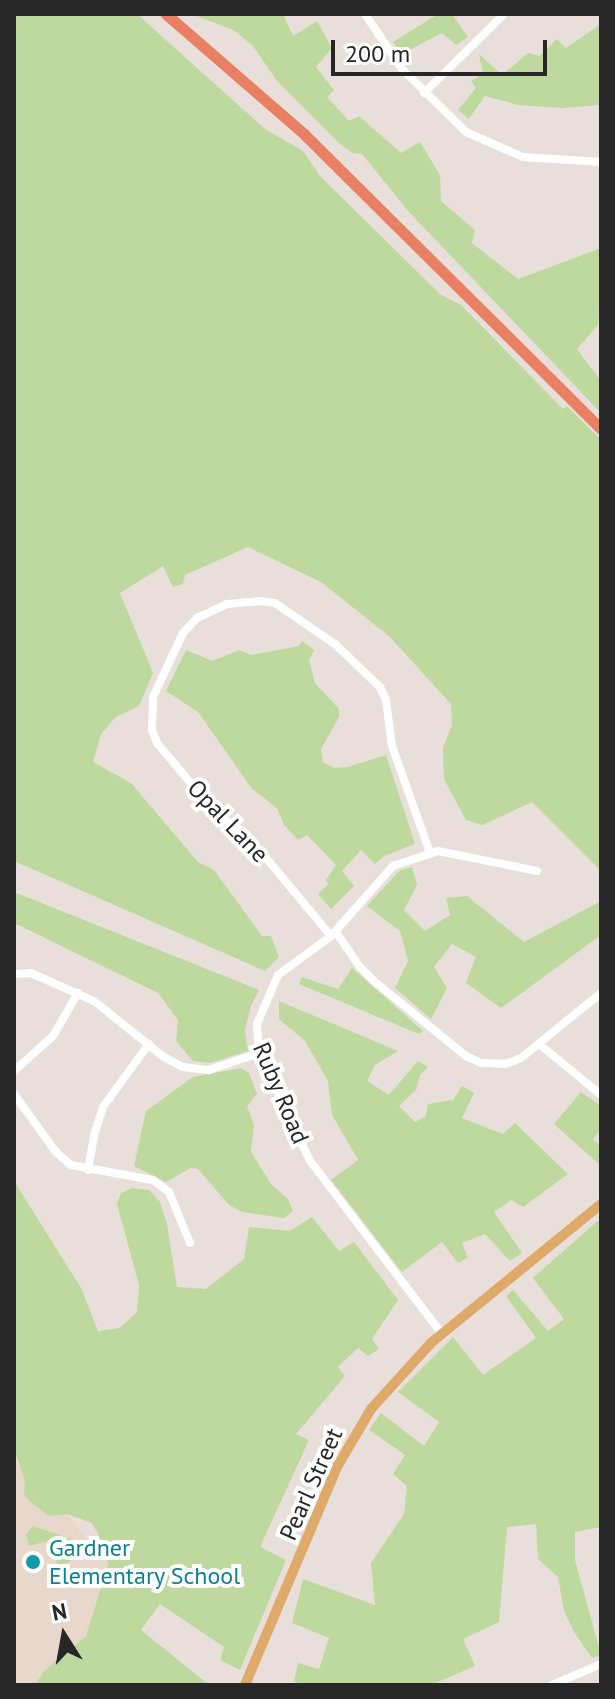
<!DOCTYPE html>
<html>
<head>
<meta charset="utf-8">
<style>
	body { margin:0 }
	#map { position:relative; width:615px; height:1699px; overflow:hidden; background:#e8dfda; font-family:"PT Sans",sans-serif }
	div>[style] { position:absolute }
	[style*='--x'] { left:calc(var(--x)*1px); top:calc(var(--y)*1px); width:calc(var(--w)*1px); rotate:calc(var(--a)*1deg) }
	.education>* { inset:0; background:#e8d8cb }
	.green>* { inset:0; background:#bed99d }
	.minor>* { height:8px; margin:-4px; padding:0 4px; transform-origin:4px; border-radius:4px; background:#fff }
	.major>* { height:10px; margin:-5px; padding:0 5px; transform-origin:5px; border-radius:5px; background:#dea969 }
	.highway>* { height:11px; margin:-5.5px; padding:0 5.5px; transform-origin:5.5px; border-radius:5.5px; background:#ea8063 }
	.dots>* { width:22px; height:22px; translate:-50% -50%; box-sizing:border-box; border:4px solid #fff; border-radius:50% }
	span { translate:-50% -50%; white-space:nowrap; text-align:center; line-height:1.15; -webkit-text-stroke:8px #fff; paint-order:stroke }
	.street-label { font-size:24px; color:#272727 }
	.culture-label { font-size:24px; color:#0d838f }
	.left { translate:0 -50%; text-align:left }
	.frame { position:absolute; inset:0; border:16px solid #272727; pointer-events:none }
	.north { position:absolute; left:24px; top:1595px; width:80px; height:80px; -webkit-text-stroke:6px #fff; paint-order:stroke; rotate:349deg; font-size:22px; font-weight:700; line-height:32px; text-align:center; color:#272727 }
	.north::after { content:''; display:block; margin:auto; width:28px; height:36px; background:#272727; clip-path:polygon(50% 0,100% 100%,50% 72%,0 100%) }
	.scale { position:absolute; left:331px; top:40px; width:216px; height:36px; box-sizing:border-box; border:4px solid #272727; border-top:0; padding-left:10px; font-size:24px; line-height:28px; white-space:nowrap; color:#272727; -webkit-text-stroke:6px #fff; paint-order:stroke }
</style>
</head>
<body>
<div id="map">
	<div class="education">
		<i style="clip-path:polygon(14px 1460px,67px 1514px,108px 1565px,86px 1636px,44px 1671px,35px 1685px,14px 1685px)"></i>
	</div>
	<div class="green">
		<i style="clip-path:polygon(14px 14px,137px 14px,265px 129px,303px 151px,320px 176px,441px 295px,461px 305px,563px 409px,567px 406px,601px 440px,601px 871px,532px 802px,483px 825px,466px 820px,444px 779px,443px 748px,452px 725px,451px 704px,389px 636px,321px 582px,248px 547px,185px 575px,183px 584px,173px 587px,163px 566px,120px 593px,153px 673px,139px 706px,116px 717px,101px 734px,93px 762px,131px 783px,198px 862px,214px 870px,262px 936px,271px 936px,279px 957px,265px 971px,14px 861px)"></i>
		<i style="clip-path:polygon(192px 14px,283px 14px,293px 36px,317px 21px,332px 48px,316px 67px,334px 90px,327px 97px,349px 121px,359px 116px,401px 153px,420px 142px,440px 175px,441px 201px,475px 230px,472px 243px,518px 279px,601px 248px,598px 325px,577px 349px,601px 381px,601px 413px,409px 212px,362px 154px,352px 153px,339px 143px,277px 81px,253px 46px,235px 31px)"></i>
		<i style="clip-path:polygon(438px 14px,452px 14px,468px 37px,456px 45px,442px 33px,402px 54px,393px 42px)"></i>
		<i style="clip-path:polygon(601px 24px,601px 105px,562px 108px,518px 105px,485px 96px,469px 119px,458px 110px,476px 88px,471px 81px,483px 74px,479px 54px,502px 75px,528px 53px,539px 56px,557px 39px,566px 48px)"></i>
		<i style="clip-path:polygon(302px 641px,314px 650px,309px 660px,315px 683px,339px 709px,339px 717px,321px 749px,323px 762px,334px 768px,347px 767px,386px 755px,415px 844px,384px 856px,375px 864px,361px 850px,342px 871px,354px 886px,331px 909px,318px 894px,329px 884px,326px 880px,336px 865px,307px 835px,298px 840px,284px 825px,277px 808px,252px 789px,198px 712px,166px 691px,186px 650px,212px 661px,239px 650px,251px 655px,299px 646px)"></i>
		<i style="clip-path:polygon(412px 867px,417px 885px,404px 910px,425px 931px,450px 915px,446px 898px,467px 896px,524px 942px,601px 901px,601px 935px,501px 1008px,466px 983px,476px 957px,452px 944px,434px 967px,447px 988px,431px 1019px,395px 988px,408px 961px,400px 931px,367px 906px,399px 871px)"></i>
		<i style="clip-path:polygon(14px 892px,259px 990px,251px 1006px,245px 1030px,248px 1051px,210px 1063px,193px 1061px,176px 1041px,178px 1020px,158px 993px,14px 923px)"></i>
		<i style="clip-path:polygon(352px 968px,423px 1031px,419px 1034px,299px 984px,302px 977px,338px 989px)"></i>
		<i style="clip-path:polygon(279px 1001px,398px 1051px,375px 1065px,367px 1081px,389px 1095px,418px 1061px,428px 1067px,420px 1075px,416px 1090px,399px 1106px,415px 1122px,426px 1116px,428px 1104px,453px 1100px,462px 1086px,474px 1093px,462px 1118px,503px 1134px,515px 1123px,568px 1174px,523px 1207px,511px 1200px,494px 1212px,522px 1253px,510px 1261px,485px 1234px,462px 1243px,468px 1258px,458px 1263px,442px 1242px,402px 1272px,331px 1180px,358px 1160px,332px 1115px,328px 1081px,305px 1041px,279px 1019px)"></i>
		<i style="clip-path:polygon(241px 1068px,249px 1073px,257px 1094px,247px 1106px,254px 1125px,251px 1152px,271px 1184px,288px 1199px,293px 1211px,284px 1218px,242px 1212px,229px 1205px,198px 1169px,191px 1168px,166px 1182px,134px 1166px,146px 1111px,193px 1077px)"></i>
		<i style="clip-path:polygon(581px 1092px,601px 1106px,601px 1129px,593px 1139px,601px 1147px,601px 1166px,554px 1124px)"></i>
		<i style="clip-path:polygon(14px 1181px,81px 1288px,98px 1331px,120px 1328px,137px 1312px,139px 1285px,117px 1204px,121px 1193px,132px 1188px,149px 1190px,160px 1202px,167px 1224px,177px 1287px,206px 1289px,244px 1259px,249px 1227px,290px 1231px,312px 1217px,339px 1251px,354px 1242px,398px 1300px,372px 1339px,379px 1349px,368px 1356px,358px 1348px,338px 1367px,345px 1376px,296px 1434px,309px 1440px,260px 1547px,286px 1560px,240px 1670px,220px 1660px,224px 1647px,160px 1604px,141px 1630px,209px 1685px,35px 1685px,44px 1671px,86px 1636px,108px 1565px,104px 1545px,92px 1523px,67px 1514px,48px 1516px,24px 1496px,25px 1480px,14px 1450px)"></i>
		<i style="clip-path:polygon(601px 1218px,601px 1527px,575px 1532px,575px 1560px,601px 1655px,592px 1658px,574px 1632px,564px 1611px,558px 1577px,538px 1559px,536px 1524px,507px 1527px,499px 1622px,463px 1639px,475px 1666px,431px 1685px,301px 1685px,294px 1681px,298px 1663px,319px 1669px,329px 1638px,292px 1623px,303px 1579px,375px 1605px,371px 1563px,404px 1514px,407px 1486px,393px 1474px,405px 1455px,369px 1430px,381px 1413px,424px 1446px,439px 1422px,398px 1392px,453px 1337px,483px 1375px,536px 1338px,506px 1296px,513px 1290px,548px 1331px,564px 1319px,533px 1278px)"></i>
		<i style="clip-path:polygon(33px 1526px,71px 1539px,78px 1548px,77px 1558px,58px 1567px,51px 1540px,29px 1546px,26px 1534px)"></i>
	</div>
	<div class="minor">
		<i style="--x:365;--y:14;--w:66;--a:56.1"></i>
		<i style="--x:402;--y:69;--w:90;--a:44.5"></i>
		<i style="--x:466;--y:132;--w:62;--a:23.7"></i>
		<i style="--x:523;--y:157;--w:78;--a:3.7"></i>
		<i style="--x:424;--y:93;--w:112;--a:-44.6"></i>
		<i style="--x:336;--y:932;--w:42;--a:55.6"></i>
		<i style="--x:360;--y:967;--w:21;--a:45"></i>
		<i style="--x:375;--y:982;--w:117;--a:39.1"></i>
		<i style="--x:466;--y:1056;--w:17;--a:25"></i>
		<i style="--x:481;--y:1063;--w:25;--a:2"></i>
		<i style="--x:506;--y:1064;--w:16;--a:-22"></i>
		<i style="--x:521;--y:1058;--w:103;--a:-39.1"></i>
		<i style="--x:331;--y:936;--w:133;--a:-129.8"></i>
		<i style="--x:246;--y:834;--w:38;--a:-145"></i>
		<i style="--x:215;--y:812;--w:90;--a:-130"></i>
		<i style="--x:157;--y:743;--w:14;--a:-111"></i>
		<i style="--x:152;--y:730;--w:33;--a:-88"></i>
		<i style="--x:153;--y:697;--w:71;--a:-64.9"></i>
		<i style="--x:183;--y:633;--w:21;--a:-47"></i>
		<i style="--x:197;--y:618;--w:33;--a:-25"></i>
		<i style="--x:227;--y:604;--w:32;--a:-5"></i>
		<i style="--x:259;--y:601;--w:16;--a:7"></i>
		<i style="--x:275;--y:603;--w:74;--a:34.5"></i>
		<i style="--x:336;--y:645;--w:61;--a:43.7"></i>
		<i style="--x:380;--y:687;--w:14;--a:65"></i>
		<i style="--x:386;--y:700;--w:46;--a:82.6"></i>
		<i style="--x:392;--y:746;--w:114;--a:70.4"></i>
		<i style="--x:14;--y:974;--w:17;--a:-3"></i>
		<i style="--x:31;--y:973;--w:69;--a:24"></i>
		<i style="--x:94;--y:1001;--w:90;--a:38.7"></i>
		<i style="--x:164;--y:1057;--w:21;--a:28"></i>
		<i style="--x:183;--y:1067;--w:26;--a:7"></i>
		<i style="--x:209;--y:1070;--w:53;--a:-18.8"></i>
		<i style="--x:539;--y:1044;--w:80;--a:39.4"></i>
		<i style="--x:14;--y:1071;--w:52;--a:-41.9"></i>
		<i style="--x:53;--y:1036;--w:50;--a:-59.8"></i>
		<i style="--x:14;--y:1094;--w:72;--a:54.1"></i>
		<i style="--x:56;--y:1152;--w:20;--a:41"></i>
		<i style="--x:71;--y:1165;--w:83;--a:10.4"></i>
		<i style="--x:153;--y:1180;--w:20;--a:37"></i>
		<i style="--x:169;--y:1192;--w:55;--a:67.6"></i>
		<i style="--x:88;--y:1170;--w:36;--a:-80"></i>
		<i style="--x:94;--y:1135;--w:29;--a:-72"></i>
		<i style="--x:103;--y:1107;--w:78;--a:-53.9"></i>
		<i style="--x:442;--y:1334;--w:218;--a:-127.3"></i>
		<i style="--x:310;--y:1161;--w:119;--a:-115.3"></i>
		<i style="--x:259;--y:1053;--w:29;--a:-94"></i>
		<i style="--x:257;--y:1024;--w:53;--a:-66.8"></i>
		<i style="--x:278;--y:975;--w:66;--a:-36.3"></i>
		<i style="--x:331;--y:936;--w:94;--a:-48.5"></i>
		<i style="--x:393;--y:866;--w:47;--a:-18.4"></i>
		<i style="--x:438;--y:851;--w:101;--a:11.4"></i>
		<i style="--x:552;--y:1685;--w:53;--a:-23.2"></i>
	</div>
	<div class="major">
		<i style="--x:245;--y:1685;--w:237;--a:-67.1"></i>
		<i style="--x:337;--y:1467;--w:67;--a:-59.6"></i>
		<i style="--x:371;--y:1409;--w:91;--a:-47.7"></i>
		<i style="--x:432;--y:1342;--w:218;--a:-39.2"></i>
	</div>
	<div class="highway">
		<i style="--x:166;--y:14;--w:184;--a:41"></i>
		<i style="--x:305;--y:135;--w:417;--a:44.8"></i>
	</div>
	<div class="dots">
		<i style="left:33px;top:1562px;background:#0f9aa8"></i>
	</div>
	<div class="street-label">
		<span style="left:228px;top:821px;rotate:46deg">Opal Lane</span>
		<span style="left:281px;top:1093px;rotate:67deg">Ruby Road</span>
		<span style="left:311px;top:1484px;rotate:-66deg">Pearl Street</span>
	</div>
	<div class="culture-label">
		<span class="left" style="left:49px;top:1562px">Gardner<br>Elementary School</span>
	</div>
	<div class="frame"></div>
	<div class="north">N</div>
	<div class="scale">200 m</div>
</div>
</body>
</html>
